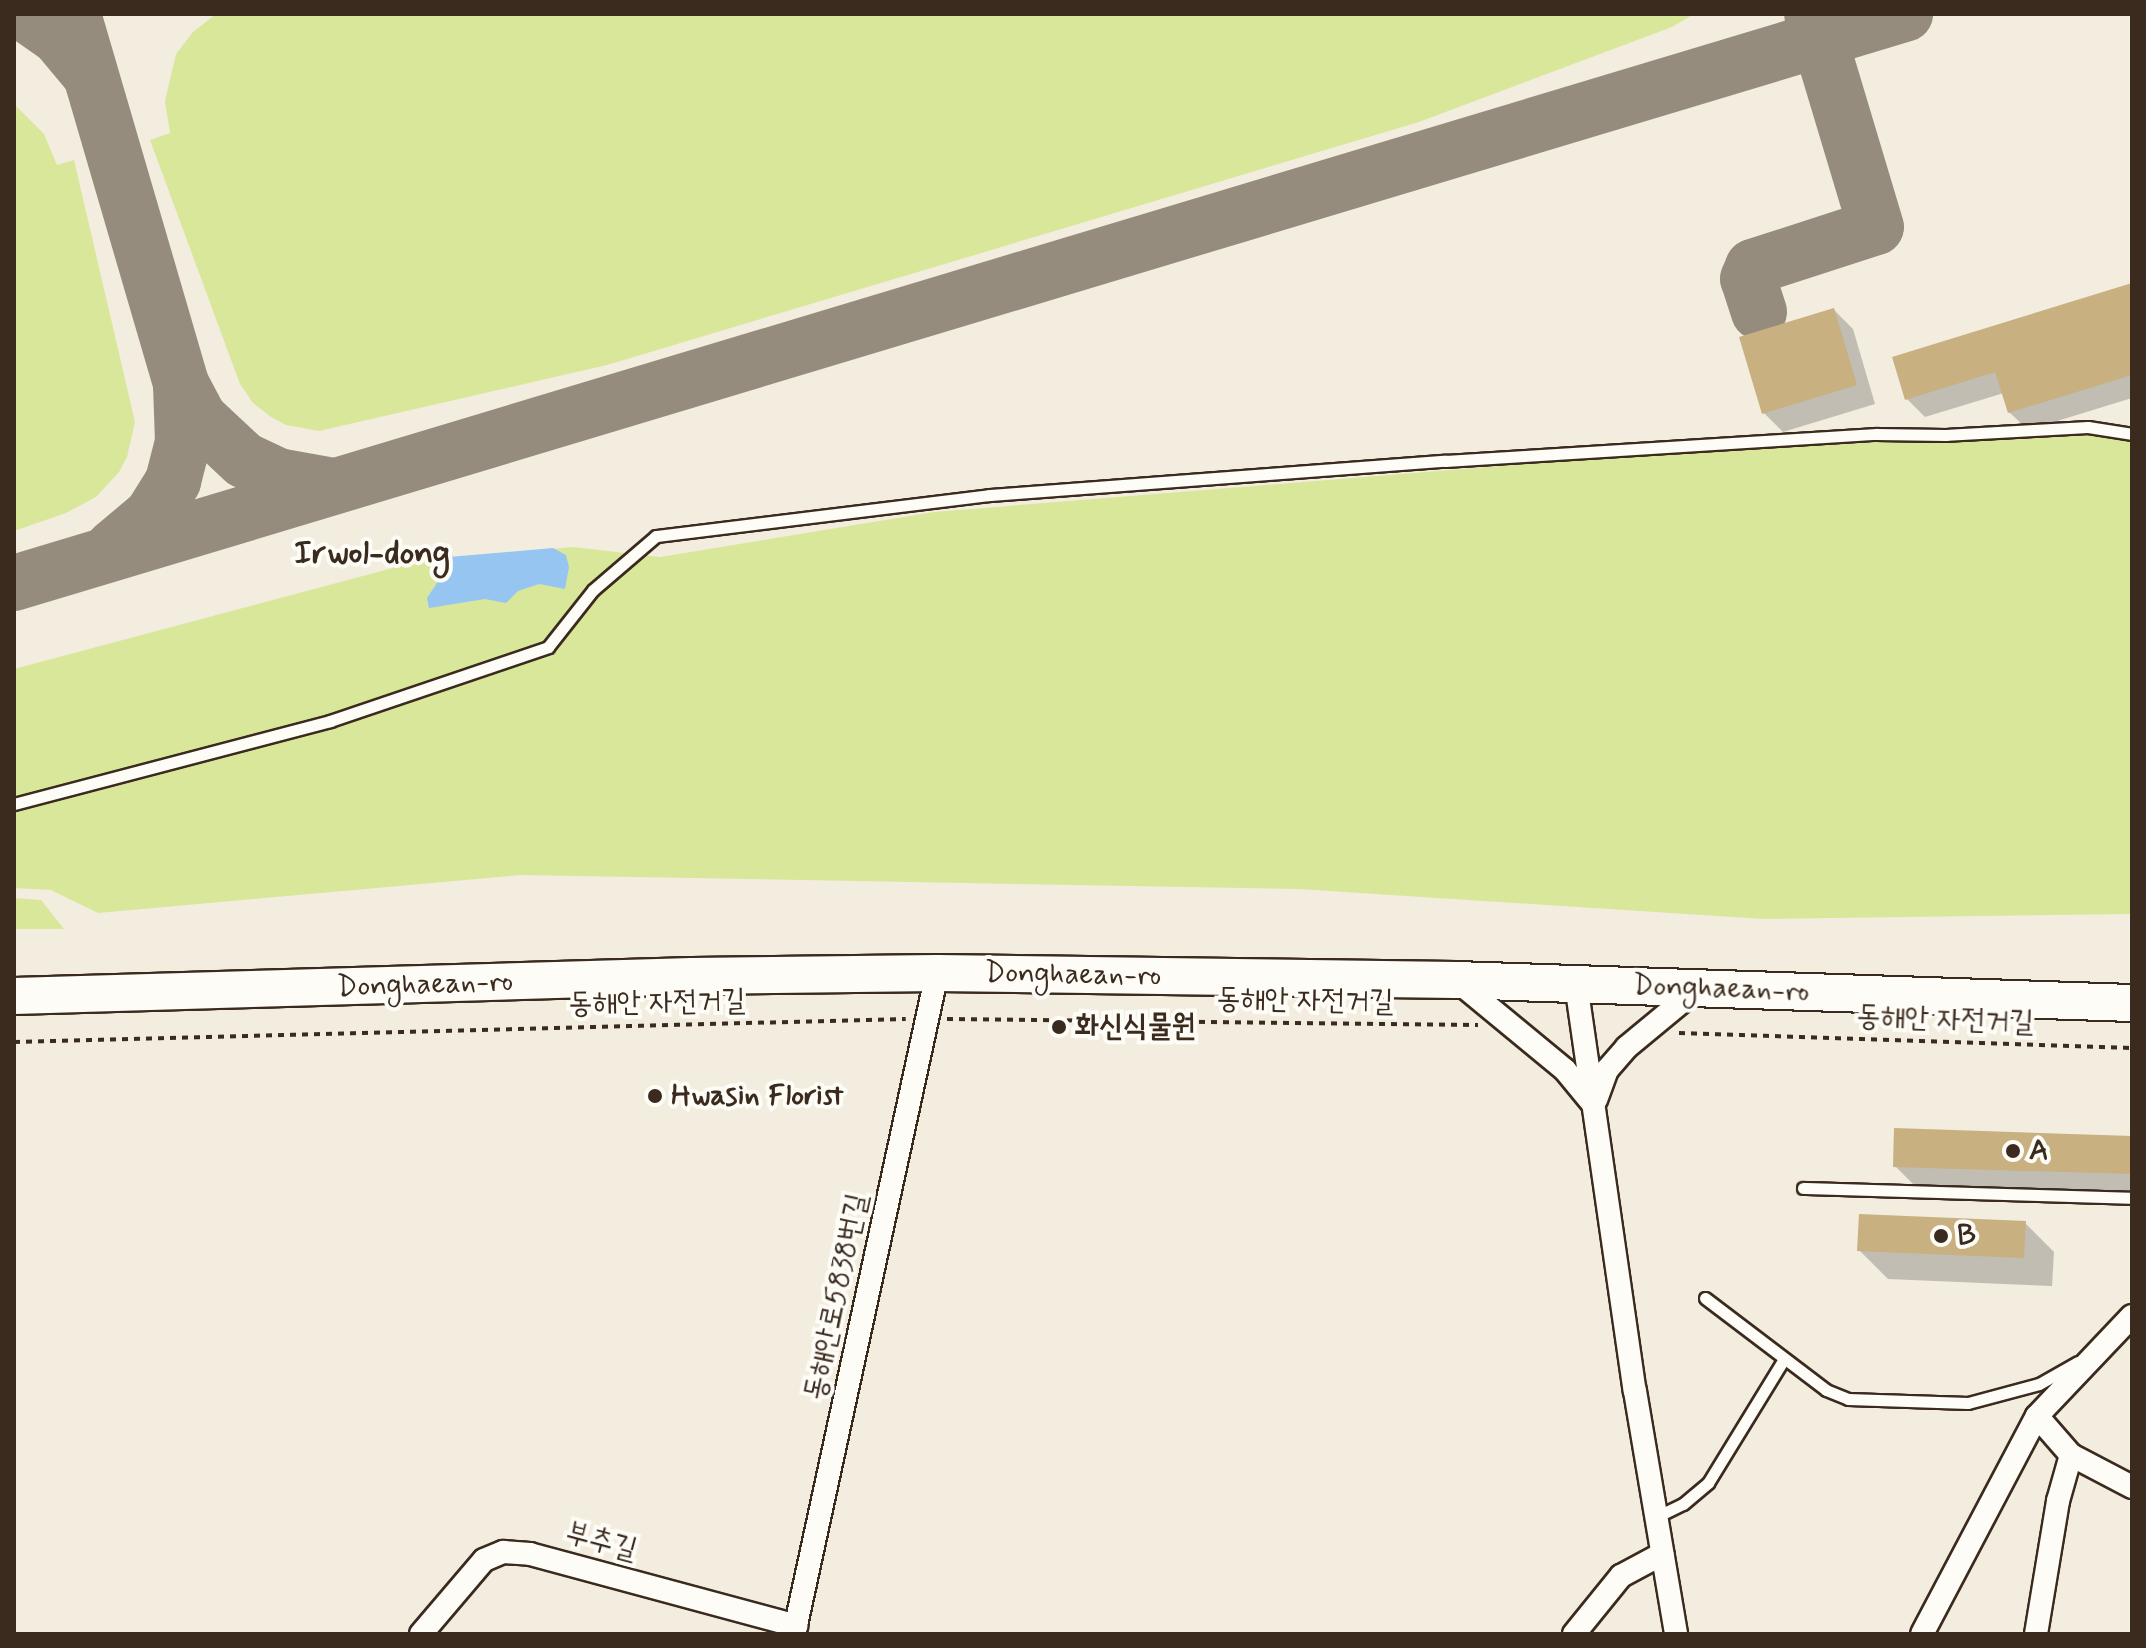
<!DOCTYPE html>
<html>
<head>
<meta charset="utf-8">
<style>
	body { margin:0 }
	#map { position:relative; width:2146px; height:1648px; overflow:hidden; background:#f2eddf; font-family:Mynerve,"Poor Story",sans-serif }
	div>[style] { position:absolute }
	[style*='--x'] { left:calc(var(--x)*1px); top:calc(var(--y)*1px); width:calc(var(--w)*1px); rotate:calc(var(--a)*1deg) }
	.green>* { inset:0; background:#d9e79a }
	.water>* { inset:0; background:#97c5f2 }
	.shadow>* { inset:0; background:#0003 }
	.taxiway>* { height:56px; margin:-28px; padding:0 28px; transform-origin:28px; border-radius:28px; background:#968c7e }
	.building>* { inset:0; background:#c8b080 }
	.path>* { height:4px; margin-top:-2px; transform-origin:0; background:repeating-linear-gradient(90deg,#3b2a1e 0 6px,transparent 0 12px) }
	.roads { filter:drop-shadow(2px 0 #3b2a1e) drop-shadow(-2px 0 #3b2a1e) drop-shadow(0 2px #3b2a1e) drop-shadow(0 -2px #3b2a1e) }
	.service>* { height:11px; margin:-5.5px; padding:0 5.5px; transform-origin:5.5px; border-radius:5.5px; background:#fdfcf7 }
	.minor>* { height:22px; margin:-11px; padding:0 11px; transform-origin:11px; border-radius:11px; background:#fdfcf7 }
	.primary>* { height:36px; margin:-18px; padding:0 18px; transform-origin:18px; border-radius:18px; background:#fdfcf7 }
	.dots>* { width:22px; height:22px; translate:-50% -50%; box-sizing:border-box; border:4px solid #fdfcf7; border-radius:50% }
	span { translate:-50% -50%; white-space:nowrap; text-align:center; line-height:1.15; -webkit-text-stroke:8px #fdfcf7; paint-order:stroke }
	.street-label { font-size:30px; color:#3b2a1e }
	.poi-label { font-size:30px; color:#3b2a1e; font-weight:700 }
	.left { translate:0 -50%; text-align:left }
	.quarter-label { font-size:34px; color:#3b2a1e; font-weight:700 }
	.frame { position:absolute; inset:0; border:16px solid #3b2a1e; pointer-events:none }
</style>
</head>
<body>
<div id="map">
	<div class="green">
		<i style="clip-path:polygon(216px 14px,1694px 14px,1672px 27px,1419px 122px,607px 365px,319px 431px,286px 425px,271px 417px,253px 403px,240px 384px,150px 140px,170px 133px,165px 101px,176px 54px,193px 32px)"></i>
		<i style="clip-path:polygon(14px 104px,44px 134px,57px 165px,74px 160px,135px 422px,127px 457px,119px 472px,96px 497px,66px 513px,14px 531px)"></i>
		<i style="clip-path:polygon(2088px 431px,2132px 441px,2132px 914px,1764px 919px,1299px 889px,521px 875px,98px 913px,51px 890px,14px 888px,14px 669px,423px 560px,573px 547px,660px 557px,934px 512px,1647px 454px)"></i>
		<i style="clip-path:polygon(14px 898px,41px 900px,64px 929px,14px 929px)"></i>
	</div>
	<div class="water">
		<i style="clip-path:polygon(553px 548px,566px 555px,569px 567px,565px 589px,539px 584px,518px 591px,506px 603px,485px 599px,429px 608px,427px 598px,437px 583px,434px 566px,449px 557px)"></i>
	</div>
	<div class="shadow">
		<i style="clip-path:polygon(2132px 286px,2132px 398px,2028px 430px,2009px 412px,2004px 393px,1925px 417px,1907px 399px)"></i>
		<i style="clip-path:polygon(1834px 310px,1853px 329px,1875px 404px,1783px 432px,1764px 413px)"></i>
		<i style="clip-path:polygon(2132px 1138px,2132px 1201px,1924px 1195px,1895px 1166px)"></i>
		<i style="clip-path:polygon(2025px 1223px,2054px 1252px,2052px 1286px,1888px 1279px,1859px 1250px)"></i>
	</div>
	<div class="taxiway">
		<i style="--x:26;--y:14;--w:39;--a:35"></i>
		<i style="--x:58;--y:36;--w:47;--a:50.2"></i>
		<i style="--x:73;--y:14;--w:385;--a:73.7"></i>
		<i style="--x:1759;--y:312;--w:35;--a:-108"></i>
		<i style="--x:1748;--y:279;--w:13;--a:-67"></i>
		<i style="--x:1753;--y:267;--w:129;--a:-18"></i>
		<i style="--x:1876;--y:227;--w:222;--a:-106.7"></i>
		<i style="--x:113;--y:548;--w:51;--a:-40.2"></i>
		<i style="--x:152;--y:515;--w:40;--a:-58"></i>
		<i style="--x:173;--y:481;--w:40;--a:-75.6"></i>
		<i style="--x:183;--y:442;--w:58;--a:-92"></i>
		<i style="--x:181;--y:384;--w:40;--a:62"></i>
		<i style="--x:200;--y:419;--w:60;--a:43"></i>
		<i style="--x:244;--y:460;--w:38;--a:25"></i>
		<i style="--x:278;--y:476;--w:51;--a:10.2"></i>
		<i style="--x:14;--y:583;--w:1975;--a:-16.75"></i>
	</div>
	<div class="building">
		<i style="clip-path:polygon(2132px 283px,2132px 375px,2008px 413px,1995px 372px,1905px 400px,1892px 357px)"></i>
		<i style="clip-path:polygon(1834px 308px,1857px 385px,1762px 414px,1739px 337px)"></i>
		<i style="clip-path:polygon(1894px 1128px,2132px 1136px,2132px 1174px,1893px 1167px)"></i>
		<i style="clip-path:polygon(1859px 1214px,2026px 1221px,2024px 1258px,1857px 1251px)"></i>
	</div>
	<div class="path">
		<i style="--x:947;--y:1019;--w:531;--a:0.65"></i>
		<i style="--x:1679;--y:1033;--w:453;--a:1.9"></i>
		<i style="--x:14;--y:1042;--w:892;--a:-1.48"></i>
	</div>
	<div class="roads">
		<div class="service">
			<i style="--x:14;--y:804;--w:327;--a:-14.7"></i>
			<i style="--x:330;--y:721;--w:230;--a:-18.7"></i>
			<i style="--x:548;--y:647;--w:73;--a:-51.7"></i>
			<i style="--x:593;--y:590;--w:83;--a:-40.6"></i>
			<i style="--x:656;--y:536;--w:336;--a:-7"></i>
			<i style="--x:989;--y:495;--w:457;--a:-4.3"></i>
			<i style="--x:1445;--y:461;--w:432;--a:-3.6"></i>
			<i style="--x:1876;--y:434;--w:69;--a:0.8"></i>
			<i style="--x:1945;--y:435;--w:143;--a:-3.2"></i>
			<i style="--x:2088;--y:427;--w:45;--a:9"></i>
			<i style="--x:1803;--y:1188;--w:329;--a:1.7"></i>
			<i style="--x:1705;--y:1298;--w:152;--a:37.2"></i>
			<i style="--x:1826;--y:1390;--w:24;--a:22"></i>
			<i style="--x:1848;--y:1399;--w:120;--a:1.9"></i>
			<i style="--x:1968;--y:1403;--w:73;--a:-15"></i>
			<i style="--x:2039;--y:1384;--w:45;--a:-29.4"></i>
			<i style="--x:1656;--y:1517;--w:30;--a:-26"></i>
			<i style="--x:1683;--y:1504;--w:33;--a:-40"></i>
			<i style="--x:1708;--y:1483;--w:145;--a:-58.5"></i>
		</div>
		<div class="minor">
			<i style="--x:1456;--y:980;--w:141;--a:39.5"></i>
			<i style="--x:1565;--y:1070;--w:44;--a:50.5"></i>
			<i style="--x:1576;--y:984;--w:411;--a:81.8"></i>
			<i style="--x:1635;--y:1391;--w:246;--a:80.4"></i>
			<i style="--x:1596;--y:1100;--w:32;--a:-70"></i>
			<i style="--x:1607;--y:1070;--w:30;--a:-49"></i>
			<i style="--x:1627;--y:1047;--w:91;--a:-39.6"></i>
			<i style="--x:2037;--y:1416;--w:52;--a:48.9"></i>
			<i style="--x:2071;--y:1455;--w:69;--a:27.7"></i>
			<i style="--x:421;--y:1634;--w:97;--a:-49.6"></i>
			<i style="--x:484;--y:1560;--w:21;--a:-23"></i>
			<i style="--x:503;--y:1552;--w:27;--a:4"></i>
			<i style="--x:530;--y:1554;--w:276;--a:15.1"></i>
			<i style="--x:794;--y:1634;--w:676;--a:-77.79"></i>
			<i style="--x:1574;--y:1634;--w:75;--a:-51"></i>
			<i style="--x:1621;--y:1576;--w:47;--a:-28.2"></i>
			<i style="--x:1922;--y:1634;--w:246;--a:-62.2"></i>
			<i style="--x:2037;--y:1416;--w:138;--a:-46.5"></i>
			<i style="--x:2036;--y:1634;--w:135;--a:-80.6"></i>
			<i style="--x:2058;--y:1501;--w:48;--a:-74.2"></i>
		</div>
		<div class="primary">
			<i style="--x:14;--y:996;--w:678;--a:-1.69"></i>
			<i style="--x:692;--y:976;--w:245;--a:-0.7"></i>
			<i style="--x:937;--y:973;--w:519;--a:0.77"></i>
			<i style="--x:1456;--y:980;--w:676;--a:1.95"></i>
		</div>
	</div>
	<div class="dots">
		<i style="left:1059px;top:1027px;background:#3b2a1e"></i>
		<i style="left:655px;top:1096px;background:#3b2a1e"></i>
		<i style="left:2013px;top:1151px;background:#3b2a1e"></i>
		<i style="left:1941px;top:1236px;background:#3b2a1e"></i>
	</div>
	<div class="street-label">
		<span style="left:1073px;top:975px;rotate:1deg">Donghaean-ro</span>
		<span style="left:425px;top:985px;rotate:-2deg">Donghaean-ro</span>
		<span style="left:1721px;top:989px;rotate:2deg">Donghaean-ro</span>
		<span style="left:1305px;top:1001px;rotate:1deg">동해안 자전거길</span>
		<span style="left:657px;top:1003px;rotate:-1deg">동해안 자전거길</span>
		<span style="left:1945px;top:1020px;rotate:2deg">동해안 자전거길</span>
		<span style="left:837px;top:1297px;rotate:-78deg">동해안로5838번길</span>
		<span style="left:601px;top:1542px;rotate:15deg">부추길</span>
	</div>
	<div class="poi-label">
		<span class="left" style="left:1075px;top:1027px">화신식물원</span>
		<span class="left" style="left:671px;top:1096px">Hwasin Florist</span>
		<span class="left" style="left:2029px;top:1151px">A</span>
		<span class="left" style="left:1957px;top:1236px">B</span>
	</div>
	<div class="quarter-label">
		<span style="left:372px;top:554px">Irwol-dong</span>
	</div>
	<div class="frame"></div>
</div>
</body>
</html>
